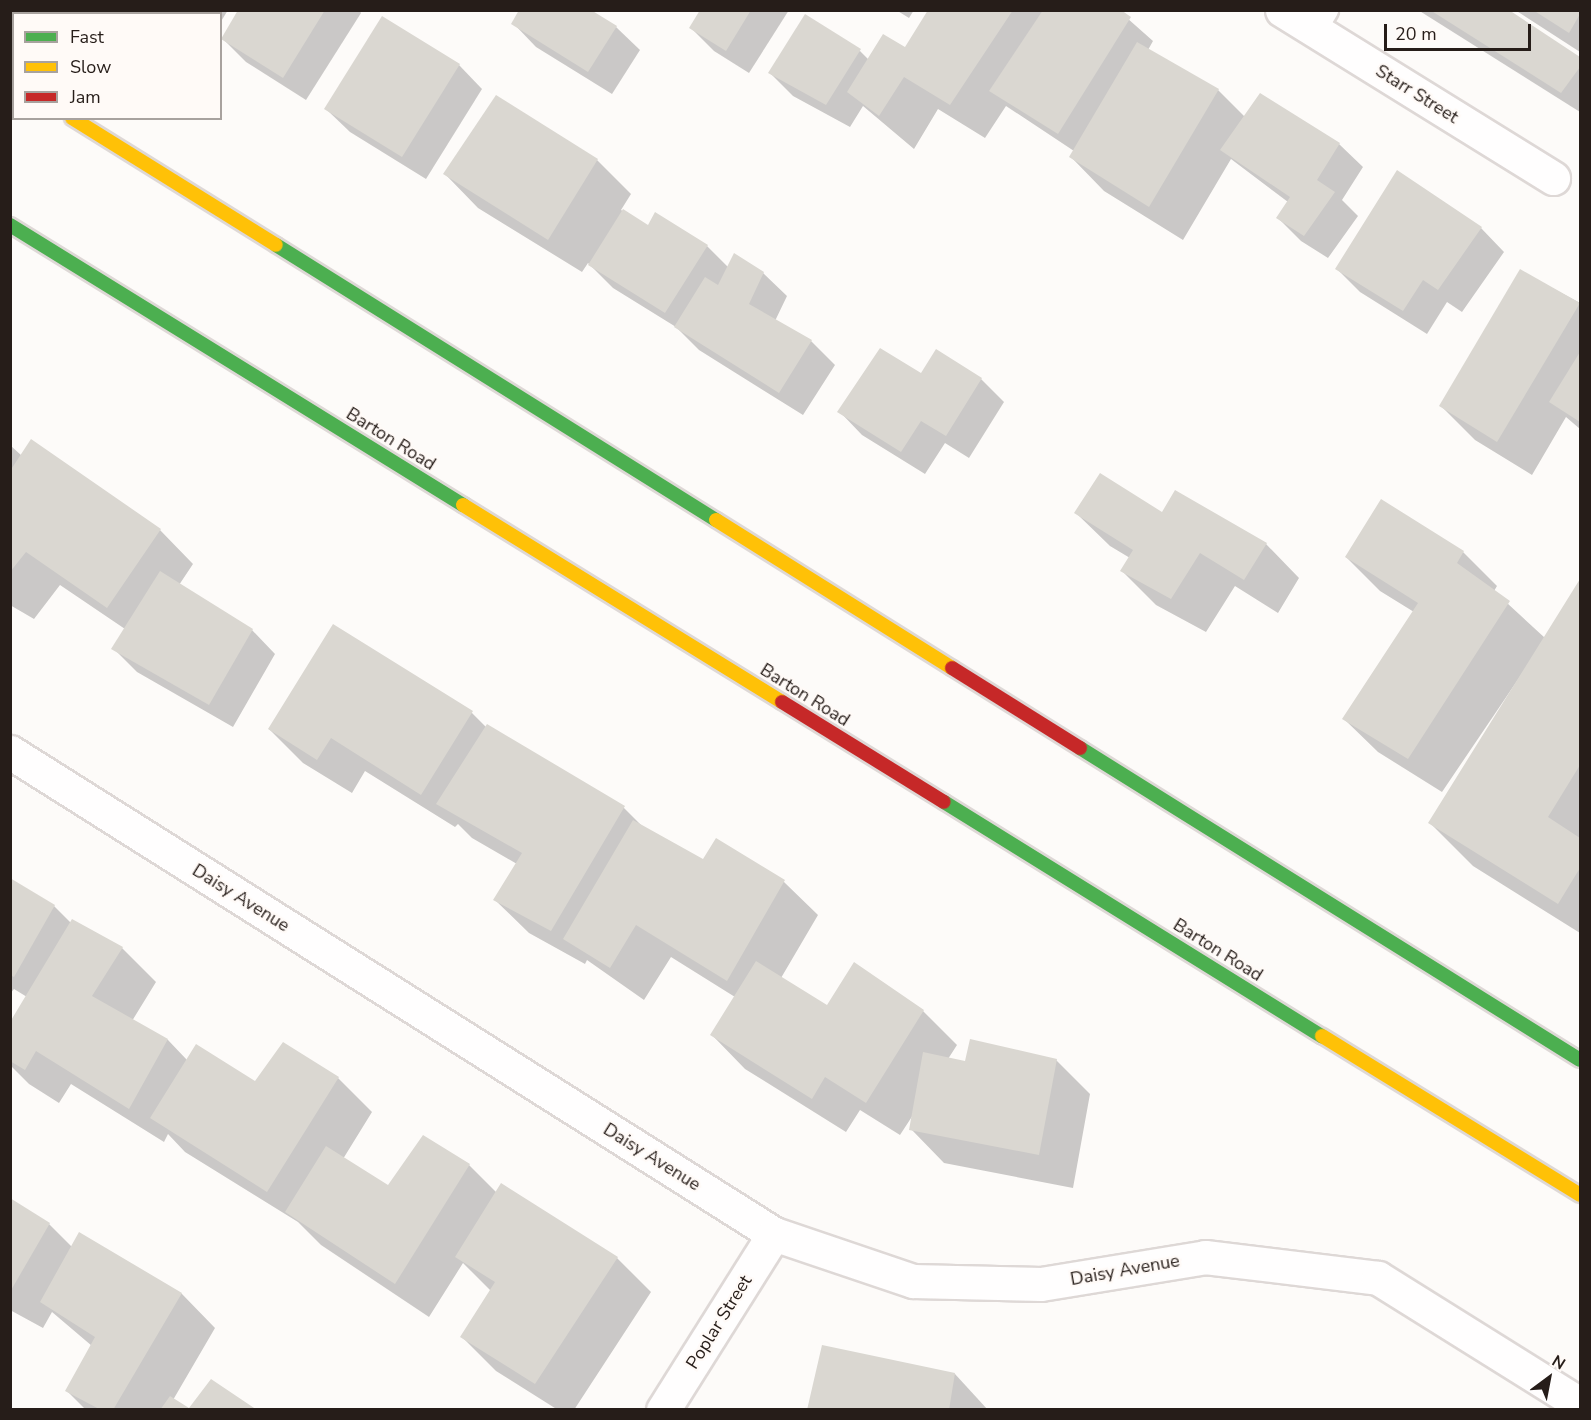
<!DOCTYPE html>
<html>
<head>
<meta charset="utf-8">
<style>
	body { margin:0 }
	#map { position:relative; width:1591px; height:1420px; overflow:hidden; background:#fdfbf9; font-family:"Nunito Sans",sans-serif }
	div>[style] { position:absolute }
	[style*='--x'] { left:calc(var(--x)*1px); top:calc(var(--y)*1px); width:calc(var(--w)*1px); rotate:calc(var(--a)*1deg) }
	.shadow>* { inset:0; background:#0003 }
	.building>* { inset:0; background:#dad7d1 }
	.roads { filter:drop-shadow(2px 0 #ded8d6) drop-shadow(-2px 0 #ded8d6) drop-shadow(0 2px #ded8d6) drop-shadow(0 -2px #ded8d6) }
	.lane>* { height:21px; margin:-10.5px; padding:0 10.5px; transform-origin:10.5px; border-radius:10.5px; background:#fffefe }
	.street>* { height:33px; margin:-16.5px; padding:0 16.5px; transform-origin:16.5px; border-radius:16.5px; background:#fffefe }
	.fast>* { height:14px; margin:-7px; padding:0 7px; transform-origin:7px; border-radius:7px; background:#4caf50 }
	.slow>* { height:14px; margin:-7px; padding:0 7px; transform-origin:7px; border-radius:7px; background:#ffc107 }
	.jam>* { height:14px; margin:-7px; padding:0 7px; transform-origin:7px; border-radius:7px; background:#c62828 }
	span { translate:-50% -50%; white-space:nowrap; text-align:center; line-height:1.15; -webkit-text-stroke:4.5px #fffaf7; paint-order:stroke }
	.street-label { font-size:18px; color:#261d19 }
	.frame { position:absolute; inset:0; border:12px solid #261d19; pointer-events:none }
	.legend { position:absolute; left:12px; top:12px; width:210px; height:108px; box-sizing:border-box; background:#fffaf7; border:2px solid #a8a29e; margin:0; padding:8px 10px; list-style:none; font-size:18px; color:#261d19 }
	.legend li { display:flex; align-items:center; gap:12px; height:30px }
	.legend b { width:30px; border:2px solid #a8a29e }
	.north { position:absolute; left:1519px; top:1348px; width:60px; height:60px; -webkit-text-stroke:4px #fffaf7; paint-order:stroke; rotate:32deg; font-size:16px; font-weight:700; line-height:24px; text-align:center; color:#261d19 }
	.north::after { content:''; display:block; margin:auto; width:21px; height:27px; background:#261d19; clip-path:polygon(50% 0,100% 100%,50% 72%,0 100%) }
	.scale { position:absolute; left:1384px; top:24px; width:147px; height:27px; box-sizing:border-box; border:3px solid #261d19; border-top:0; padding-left:8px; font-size:18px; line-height:21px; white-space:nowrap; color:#261d19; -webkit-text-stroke:4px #fffaf7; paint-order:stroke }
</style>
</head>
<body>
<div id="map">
	<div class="shadow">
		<i style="clip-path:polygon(173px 10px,228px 10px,220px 23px,220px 14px)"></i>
		<i style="clip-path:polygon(239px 10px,359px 10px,361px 13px,306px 100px,246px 62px,223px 39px)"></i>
		<i style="clip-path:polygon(701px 10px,789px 10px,749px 73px,714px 51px,691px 28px)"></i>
		<i style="clip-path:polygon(896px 10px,914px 10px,909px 18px)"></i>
		<i style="clip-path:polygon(929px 10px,1118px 10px,1153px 41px,1148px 50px,1218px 90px,1245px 117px,1339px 144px,1363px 167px,1342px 200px,1358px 216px,1328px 258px,1301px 241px,1278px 218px,1288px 202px,1231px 159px,1183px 240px,1104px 191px,1071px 157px,1074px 151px,1006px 106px,985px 138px,938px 109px,914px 149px,863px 106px,850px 127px,793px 96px,770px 73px,860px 51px,869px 60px,905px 49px)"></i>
		<i style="clip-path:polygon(1418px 10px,1506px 10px,1580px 59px,1580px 112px)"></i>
		<i style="clip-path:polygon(1515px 10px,1580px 10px,1580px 52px)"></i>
		<i style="clip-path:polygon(513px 23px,616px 27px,640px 50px,612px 94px,536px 47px)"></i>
		<i style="clip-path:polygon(459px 65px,482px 89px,426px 179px,350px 132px,326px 109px)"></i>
		<i style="clip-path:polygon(597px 160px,631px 194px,621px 210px,648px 227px,707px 246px,728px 267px,763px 273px,787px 296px,775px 321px,811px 341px,835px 365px,803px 415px,699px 350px,676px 327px,613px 288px,588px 263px,582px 272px,478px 208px,445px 174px)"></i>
		<i style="clip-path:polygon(1481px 228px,1504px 252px,1462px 312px,1447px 302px,1427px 334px,1360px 292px,1337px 269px)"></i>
		<i style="clip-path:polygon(1521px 271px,1580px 303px,1580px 429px,1566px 417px,1532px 475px,1475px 440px,1441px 406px)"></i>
		<i style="clip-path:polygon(921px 375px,981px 379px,1004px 402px,969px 458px,945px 443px,925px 474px,862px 435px,839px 411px)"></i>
		<i style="clip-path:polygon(10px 445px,22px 456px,160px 530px,193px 564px,179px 585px,252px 630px,275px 654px,233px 727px,137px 672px,113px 648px,125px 629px,60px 585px,34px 619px,10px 605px)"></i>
		<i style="clip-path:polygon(1076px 513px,1162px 514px,1266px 544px,1299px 578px,1278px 613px,1235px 586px,1206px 632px,1156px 605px,1122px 571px,1130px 558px,1110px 546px)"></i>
		<i style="clip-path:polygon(1463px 552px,1497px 586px,1494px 591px,1545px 638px,1580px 582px,1580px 933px,1473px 866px,1430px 823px,1540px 647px,1442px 792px,1378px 752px,1344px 719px,1414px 612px,1380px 591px,1346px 557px)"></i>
		<i style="clip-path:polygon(472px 713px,486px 727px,624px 808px,644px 828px,704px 861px,784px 882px,818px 915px,781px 978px,827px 1007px,923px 1011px,957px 1045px,948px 1059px,966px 1063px,1056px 1060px,1090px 1094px,1073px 1188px,944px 1163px,911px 1129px,913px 1115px,900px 1135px,860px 1110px,846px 1132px,745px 1069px,712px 1035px,735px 997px,671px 957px,644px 1000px,587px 960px,585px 964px,529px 933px,495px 900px,517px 864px,472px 838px,458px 824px,455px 827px,365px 771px,352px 793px,303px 763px,269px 729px)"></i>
		<i style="clip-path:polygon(10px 880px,54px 906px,71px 923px,122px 948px,156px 982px,132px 1021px,168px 1040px,187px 1060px,255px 1083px,338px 1078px,372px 1112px,343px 1159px,388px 1187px,469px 1165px,497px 1193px,501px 1185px,617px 1258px,651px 1292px,574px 1410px,558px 1410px,496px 1371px,462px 1337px,491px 1291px,463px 1263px,429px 1317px,321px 1245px,298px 1222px,185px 1152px,168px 1134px,164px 1142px,71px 1084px,59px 1103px,29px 1084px,10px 1065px,10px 1025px,27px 997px,14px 989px,10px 994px)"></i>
		<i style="clip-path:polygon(10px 1200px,49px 1224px,72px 1247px,79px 1234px,182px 1294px,215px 1328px,173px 1400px,189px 1410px,86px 1410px,67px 1391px,92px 1346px,52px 1312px,43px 1328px,10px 1310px)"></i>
		<i style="clip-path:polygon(955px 1374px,988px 1410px,809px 1410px)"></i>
	</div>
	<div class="building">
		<i style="clip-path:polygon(238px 10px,325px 10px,283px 78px,221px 39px)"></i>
		<i style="clip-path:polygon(519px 10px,591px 10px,617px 26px,588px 72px,511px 24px)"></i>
		<i style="clip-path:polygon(700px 10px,751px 10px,726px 51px,689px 28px)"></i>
		<i style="clip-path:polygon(928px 10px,1013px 10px,950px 105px,904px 77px,879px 116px,847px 92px,883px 34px,905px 47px)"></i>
		<i style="clip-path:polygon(1043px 10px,1121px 10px,1131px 17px,1058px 134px,989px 91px)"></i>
		<i style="clip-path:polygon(1430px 10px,1509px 10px,1580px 57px,1580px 67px,1561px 93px)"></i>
		<i style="clip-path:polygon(1533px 10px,1580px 10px,1580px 14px,1569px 33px)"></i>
		<i style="clip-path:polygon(805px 14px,861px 49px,826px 105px,768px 73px)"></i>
		<i style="clip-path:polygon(382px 16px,460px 64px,402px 157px,324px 109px)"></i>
		<i style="clip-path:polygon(1137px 42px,1219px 89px,1149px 207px,1069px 157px)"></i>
		<i style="clip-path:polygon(1260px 93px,1340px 143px,1317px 180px,1335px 192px,1304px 236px,1276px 218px,1290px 197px,1220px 150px)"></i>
		<i style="clip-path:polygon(496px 95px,598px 159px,548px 240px,443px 174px)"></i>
		<i style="clip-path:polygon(1397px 170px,1482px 227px,1438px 290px,1423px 280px,1403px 311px,1335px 269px)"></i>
		<i style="clip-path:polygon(623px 209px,648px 225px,655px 212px,708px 245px,665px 313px,588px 265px)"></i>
		<i style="clip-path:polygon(734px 253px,764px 272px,749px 304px,812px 340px,779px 393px,674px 327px,705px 277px,718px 285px)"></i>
		<i style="clip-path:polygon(1520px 269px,1580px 303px,1497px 442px,1439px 406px)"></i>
		<i style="clip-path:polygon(880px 348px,921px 373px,936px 349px,982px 378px,946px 436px,921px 421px,901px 452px,837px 412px)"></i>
		<i style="clip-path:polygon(1580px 352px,1580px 422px,1549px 402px)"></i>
		<i style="clip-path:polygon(31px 439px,161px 529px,107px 608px,26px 552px,10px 572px,10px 471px)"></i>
		<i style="clip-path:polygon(1100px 473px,1162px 512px,1175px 490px,1267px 543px,1244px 580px,1200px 553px,1171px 599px,1120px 571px,1133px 550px,1074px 513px)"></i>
		<i style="clip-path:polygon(1381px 499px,1464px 551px,1457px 563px,1510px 601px,1408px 759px,1342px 719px,1418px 603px,1345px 557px)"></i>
		<i style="clip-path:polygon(160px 571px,253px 629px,209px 705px,111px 649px)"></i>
		<i style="clip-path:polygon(1580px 579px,1580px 765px,1548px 817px,1580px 838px,1580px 868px,1558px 904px,1428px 823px)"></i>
		<i style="clip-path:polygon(333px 624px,473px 711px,421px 795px,331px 738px,317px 760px,268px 729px)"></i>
		<i style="clip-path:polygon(487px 724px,625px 806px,551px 931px,493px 900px,522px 853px,436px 804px)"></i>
		<i style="clip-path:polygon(633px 820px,703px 859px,716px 838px,785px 880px,727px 981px,636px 925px,610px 968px,563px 939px)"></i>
		<i style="clip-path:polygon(10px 878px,55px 905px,14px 977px,10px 975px)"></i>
		<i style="clip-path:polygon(72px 919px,123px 947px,92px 996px,168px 1039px,129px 1109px,36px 1051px,25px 1070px,10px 1061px,10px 1022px)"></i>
		<i style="clip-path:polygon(756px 961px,827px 1005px,854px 962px,924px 1010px,866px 1103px,825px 1077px,812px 1099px,710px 1035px)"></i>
		<i style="clip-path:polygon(970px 1039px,1057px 1059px,1039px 1155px,909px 1130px,923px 1052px,965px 1061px)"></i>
		<i style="clip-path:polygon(283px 1042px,339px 1077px,267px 1192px,150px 1118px,196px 1044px,255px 1081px)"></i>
		<i style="clip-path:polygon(423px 1135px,470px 1164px,395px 1284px,285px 1212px,326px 1146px,388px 1185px)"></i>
		<i style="clip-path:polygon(501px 1183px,618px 1257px,535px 1384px,460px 1337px,495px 1282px,455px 1257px)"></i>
		<i style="clip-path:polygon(10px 1198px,50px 1223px,10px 1292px)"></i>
		<i style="clip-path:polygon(79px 1232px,182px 1293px,113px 1410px,101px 1410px,65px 1391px,95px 1337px,40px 1302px)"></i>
		<i style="clip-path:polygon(822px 1345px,955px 1373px,949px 1410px,807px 1410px)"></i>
		<i style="clip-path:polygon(211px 1379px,257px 1410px,160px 1410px,170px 1396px,189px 1408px)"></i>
	</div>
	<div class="roads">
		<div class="lane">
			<i style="--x:1314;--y:31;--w:25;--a:-58"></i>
		</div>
		<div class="street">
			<i style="--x:1282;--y:10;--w:319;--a:31.8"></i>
			<i style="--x:10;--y:752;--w:903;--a:32.25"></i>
			<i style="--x:774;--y:1234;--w:147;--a:18.7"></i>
			<i style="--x:913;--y:1281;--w:128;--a:1.3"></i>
			<i style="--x:1041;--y:1284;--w:166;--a:-9.3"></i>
			<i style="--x:1205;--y:1257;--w:174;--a:6.9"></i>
			<i style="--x:1378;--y:1278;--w:238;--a:32"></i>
			<i style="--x:663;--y:1410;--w:208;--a:-57.8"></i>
		</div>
		<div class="fast">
			<i style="--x:10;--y:225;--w:533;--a:31.72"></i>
			<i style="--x:276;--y:245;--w:519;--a:32.01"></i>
			<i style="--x:1080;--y:748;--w:589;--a:31.96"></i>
			<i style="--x:944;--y:802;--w:445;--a:31.8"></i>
		</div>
		<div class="slow">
			<i style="--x:72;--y:118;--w:240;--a:31.9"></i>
			<i style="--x:463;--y:505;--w:375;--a:31.7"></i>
			<i style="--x:716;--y:520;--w:279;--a:32.1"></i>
			<i style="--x:1322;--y:1036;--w:303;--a:31.6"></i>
		</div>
		<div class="jam">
			<i style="--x:10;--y:80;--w:4;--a:27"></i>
			<i style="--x:952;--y:668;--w:151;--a:32"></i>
			<i style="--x:782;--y:702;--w:190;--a:31.7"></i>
		</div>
	</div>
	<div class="street-label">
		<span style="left:1417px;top:94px;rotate:32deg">Starr Street</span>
		<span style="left:391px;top:439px;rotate:32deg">Barton Road</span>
		<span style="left:805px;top:695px;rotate:32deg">Barton Road</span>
		<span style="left:241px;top:898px;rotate:32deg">Daisy Avenue</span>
		<span style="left:1218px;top:950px;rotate:32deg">Barton Road</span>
		<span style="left:652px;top:1157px;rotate:32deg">Daisy Avenue</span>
		<span style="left:1125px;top:1270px;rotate:-10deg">Daisy Avenue</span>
		<span style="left:719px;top:1322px;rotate:-58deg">Poplar Street</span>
	</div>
	<div class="frame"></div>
	<ul class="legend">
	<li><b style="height:8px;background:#4caf50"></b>Fast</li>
	<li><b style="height:8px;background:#ffc107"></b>Slow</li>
	<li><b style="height:8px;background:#c62828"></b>Jam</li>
	</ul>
	<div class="north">N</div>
	<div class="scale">20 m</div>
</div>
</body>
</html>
